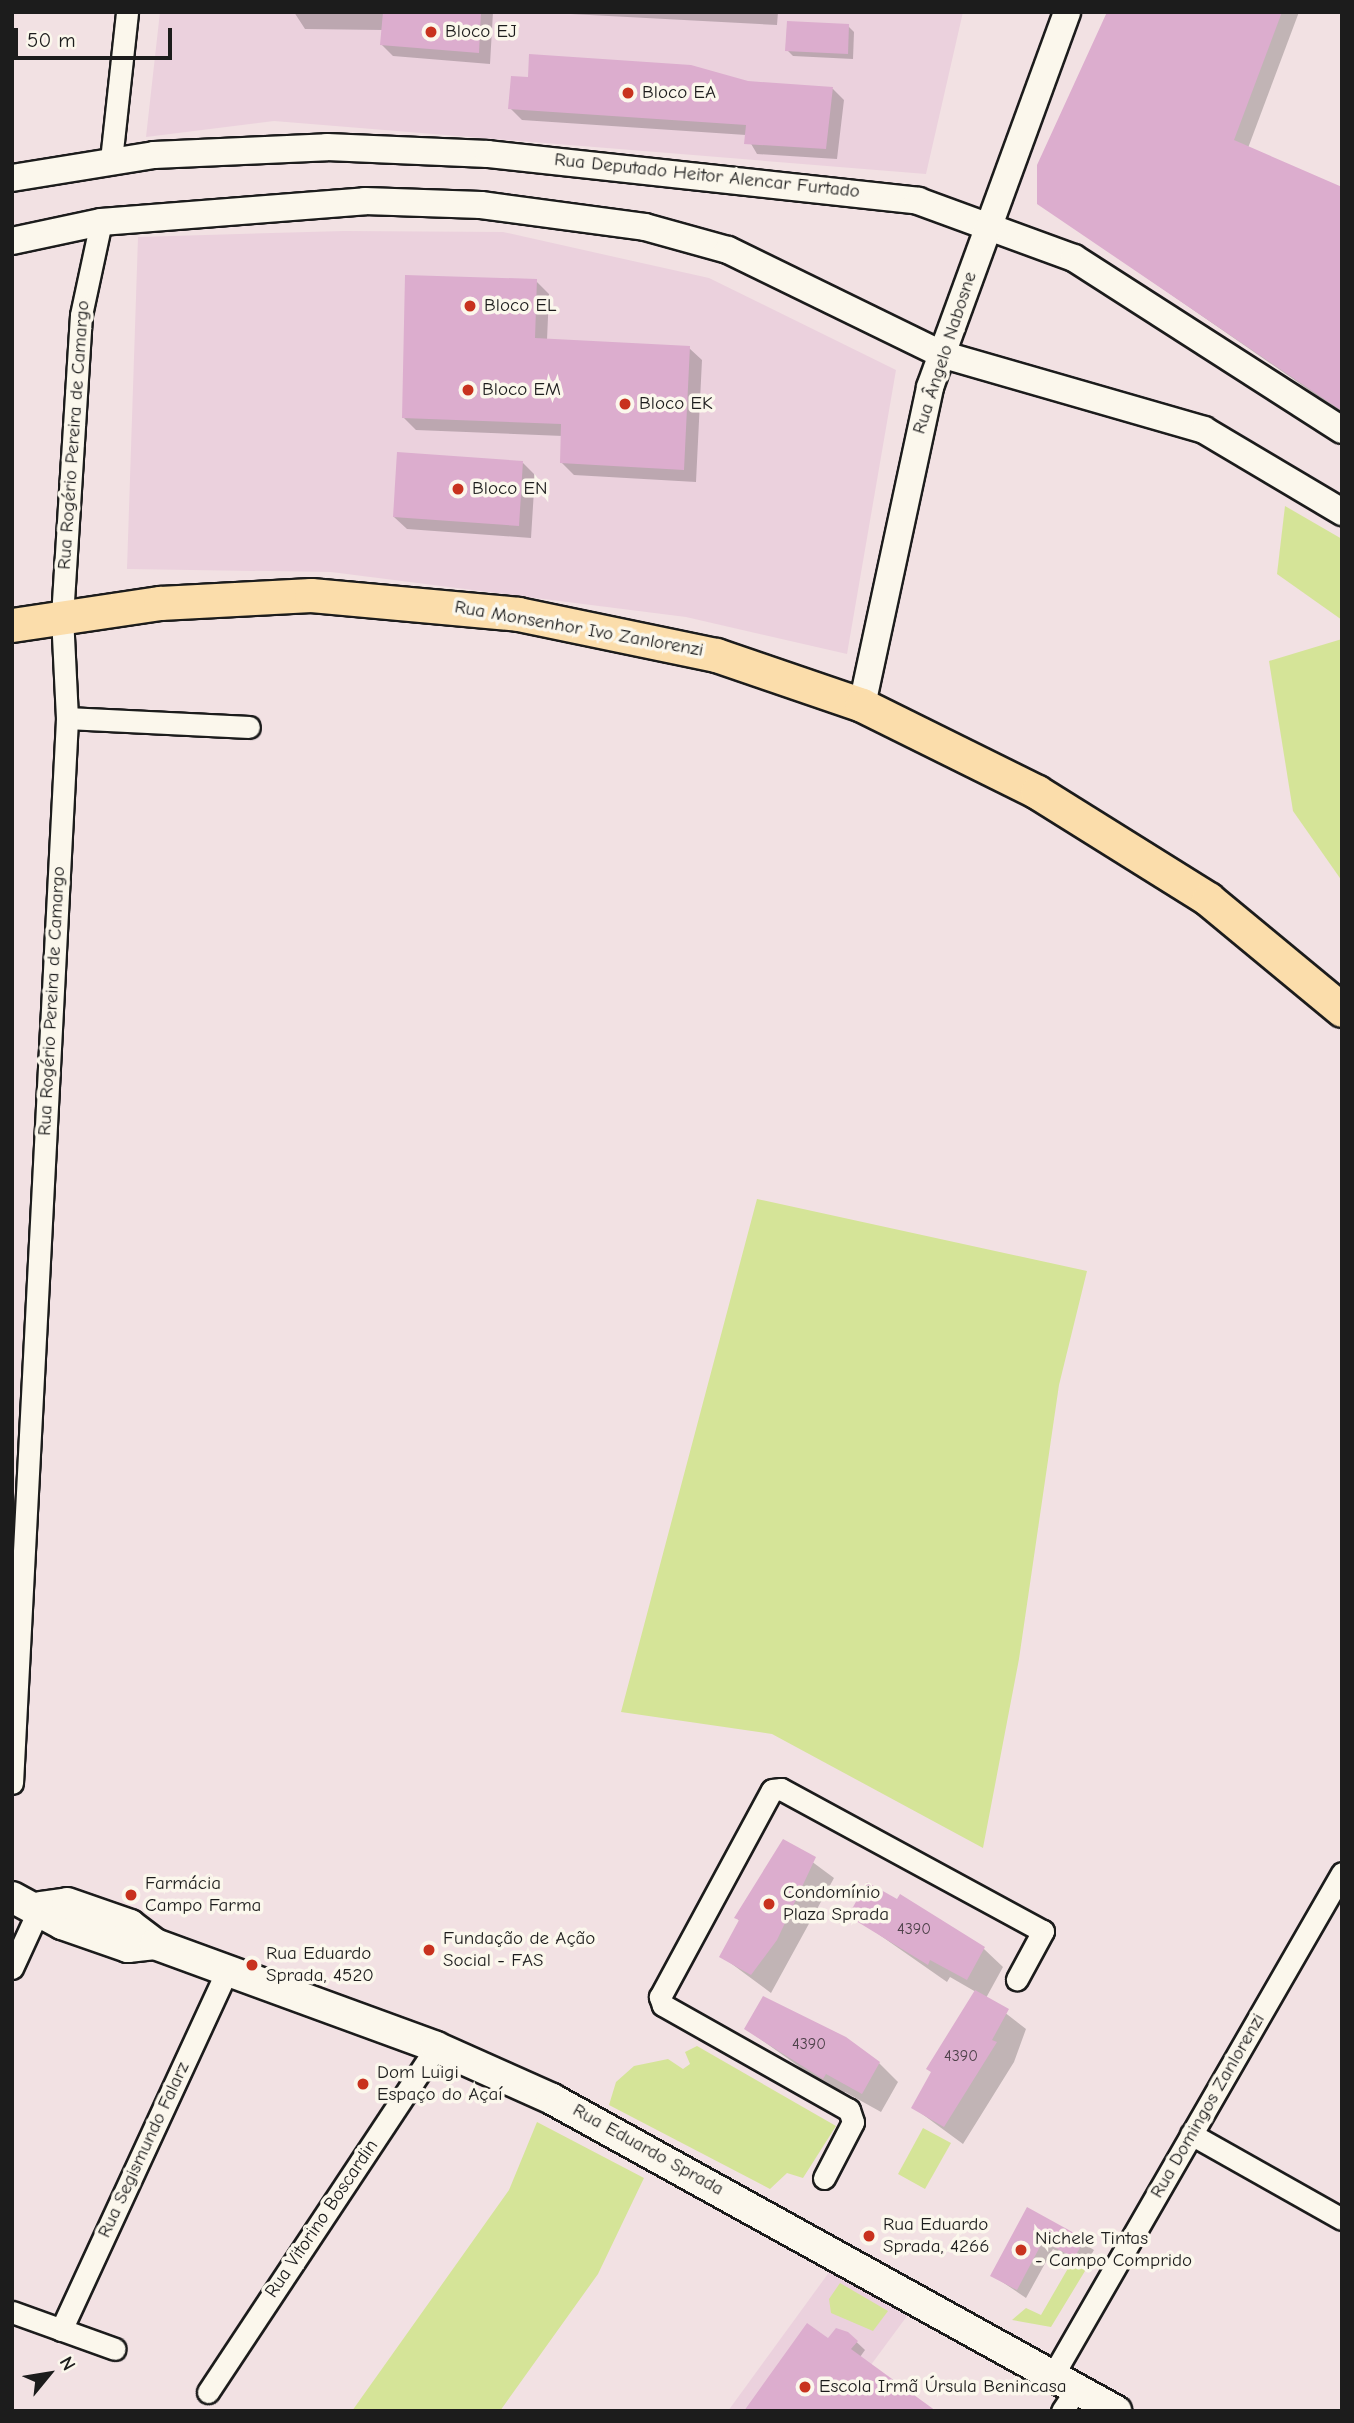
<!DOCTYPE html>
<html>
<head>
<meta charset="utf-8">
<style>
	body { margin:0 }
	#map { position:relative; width:1354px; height:2423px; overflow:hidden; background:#f2e1e3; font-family:"Comic Neue",sans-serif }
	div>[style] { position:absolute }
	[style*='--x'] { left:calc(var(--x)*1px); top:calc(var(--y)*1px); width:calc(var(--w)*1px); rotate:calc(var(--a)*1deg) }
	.built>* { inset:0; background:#ebd1dd }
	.green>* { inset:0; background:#d5e498 }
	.shadow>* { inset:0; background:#0003 }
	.building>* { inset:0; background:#dcadce }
	.roads { filter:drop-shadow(2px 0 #1c1c1c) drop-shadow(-2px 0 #1c1c1c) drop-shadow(0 2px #1c1c1c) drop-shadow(0 -2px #1c1c1c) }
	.minor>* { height:21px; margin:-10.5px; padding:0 10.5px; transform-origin:10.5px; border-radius:10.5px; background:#fbf7ec }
	.tertiary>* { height:26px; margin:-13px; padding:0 13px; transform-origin:13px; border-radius:13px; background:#fbf7ec }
	.secondary>* { height:30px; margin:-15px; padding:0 15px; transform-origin:15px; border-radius:15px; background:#fbf7ec }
	.primary>* { height:33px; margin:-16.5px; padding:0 16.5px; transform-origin:16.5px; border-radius:16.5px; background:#fbddab }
	.dots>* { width:19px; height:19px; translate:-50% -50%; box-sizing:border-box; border:4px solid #fbf7ec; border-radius:50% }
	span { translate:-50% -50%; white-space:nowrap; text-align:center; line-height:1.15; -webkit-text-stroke:7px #fbf7ec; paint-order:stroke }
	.number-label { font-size:16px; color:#4c4048 }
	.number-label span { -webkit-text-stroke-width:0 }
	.poi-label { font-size:19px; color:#1c1c1c }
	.left { translate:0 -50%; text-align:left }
	.street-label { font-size:19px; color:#1c1c1c }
	.frame { position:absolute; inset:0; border:14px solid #1c1c1c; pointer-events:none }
	.north { position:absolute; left:14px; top:2339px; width:70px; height:70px; -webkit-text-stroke:5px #fbf7ec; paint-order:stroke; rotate:60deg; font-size:19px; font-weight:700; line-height:28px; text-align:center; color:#1c1c1c }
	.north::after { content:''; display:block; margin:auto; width:24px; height:32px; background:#1c1c1c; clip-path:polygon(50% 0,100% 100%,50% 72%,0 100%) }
	.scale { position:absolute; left:14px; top:28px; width:158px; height:32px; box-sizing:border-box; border:4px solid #1c1c1c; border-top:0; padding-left:9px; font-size:21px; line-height:24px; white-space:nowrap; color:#1c1c1c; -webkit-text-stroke:5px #fbf7ec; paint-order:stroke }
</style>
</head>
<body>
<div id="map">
	<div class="built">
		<i style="clip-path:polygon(160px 12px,963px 12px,926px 174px,274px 121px,146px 137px)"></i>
		<i style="clip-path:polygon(344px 231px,503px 232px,709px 278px,896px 370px,847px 654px,686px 617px,331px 572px,127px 569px,138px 237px)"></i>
		<i style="clip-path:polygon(830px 2271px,907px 2316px,837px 2411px,728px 2411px)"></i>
	</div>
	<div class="green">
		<i style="clip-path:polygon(1285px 506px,1342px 539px,1342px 620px,1277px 574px)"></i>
		<i style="clip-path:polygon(1342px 639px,1342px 881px,1293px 811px,1269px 661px)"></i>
		<i style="clip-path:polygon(757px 1199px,1087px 1271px,1059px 1385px,1019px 1659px,983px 1848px,772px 1734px,621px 1712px)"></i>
		<i style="clip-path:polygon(697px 2046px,836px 2126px,803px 2178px,787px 2173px,770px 2189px,609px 2105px,616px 2082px,634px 2066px,668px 2059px,683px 2069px,690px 2064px,685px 2052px)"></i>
		<i style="clip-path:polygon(537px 2122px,644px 2178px,598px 2274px,500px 2411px,352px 2411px,509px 2190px)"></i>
		<i style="clip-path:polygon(923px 2128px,951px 2143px,925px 2189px,898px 2174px)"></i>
		<i style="clip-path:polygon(1074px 2258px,1085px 2271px,1051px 2327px,1012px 2320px,1026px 2308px,1041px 2315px)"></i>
		<i style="clip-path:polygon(840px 2283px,888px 2311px,873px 2331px,831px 2313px,829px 2299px)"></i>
	</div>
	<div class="shadow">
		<i style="clip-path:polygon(294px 12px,493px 12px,490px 64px,393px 56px,381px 44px,383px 30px,305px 29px)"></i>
		<i style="clip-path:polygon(533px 12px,778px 12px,777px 25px)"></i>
		<i style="clip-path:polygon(1109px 12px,1299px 12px,1248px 148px,1342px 188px,1342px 413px,1039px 203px)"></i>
		<i style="clip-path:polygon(848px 26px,854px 32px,853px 59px,793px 56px,787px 50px)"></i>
		<i style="clip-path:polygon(529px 79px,833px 89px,844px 100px,837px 159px,757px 154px,746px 135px,522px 120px,510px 108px)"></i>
		<i style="clip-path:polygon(536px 281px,549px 294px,547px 340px,689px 348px,702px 360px,696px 482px,574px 475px,561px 462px,563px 436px,416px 430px,404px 418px)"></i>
		<i style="clip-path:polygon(523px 463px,535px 475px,531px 538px,407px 529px,394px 517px)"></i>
		<i style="clip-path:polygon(784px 1841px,834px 1878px,771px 1993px,721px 1956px,740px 1922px,736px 1917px)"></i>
		<i style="clip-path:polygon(851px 1915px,984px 1949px,1003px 1967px,986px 1998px,1026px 2029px,1014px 2062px,963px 2144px,914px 2108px,976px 1992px,950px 1977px,947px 1982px)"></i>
		<i style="clip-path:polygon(746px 2029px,879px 2063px,898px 2082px,881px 2112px,845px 2092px,842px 2097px)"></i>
		<i style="clip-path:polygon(1028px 2210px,1094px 2250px,1084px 2267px,1053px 2249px,1026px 2298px,992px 2275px)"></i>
		<i style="clip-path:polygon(847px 2333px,865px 2350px,860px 2357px,829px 2341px)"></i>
	</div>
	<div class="building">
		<i style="clip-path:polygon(383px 12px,481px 12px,479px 53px,380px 45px)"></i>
		<i style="clip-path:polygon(1107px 12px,1282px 12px,1234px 140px,1342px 187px,1342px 411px,1037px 204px,1037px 165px)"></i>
		<i style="clip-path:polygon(787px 21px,849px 24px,848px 54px,785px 51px)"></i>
		<i style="clip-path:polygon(529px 54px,691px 65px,748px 81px,833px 87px,826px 149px,744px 144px,746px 125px,508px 109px,511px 76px,528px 77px)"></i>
		<i style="clip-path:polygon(405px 275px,537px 279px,535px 338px,690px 346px,684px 470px,560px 463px,561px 424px,402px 418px)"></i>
		<i style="clip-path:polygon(397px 452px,523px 461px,519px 526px,393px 517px)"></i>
		<i style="clip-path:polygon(783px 1839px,816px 1857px,777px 1940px,751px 1975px,719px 1957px,739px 1920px,734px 1918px)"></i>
		<i style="clip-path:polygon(867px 1882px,897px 1899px,900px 1894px,985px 1947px,967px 1980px,930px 1960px,928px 1965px,848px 1916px)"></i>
		<i style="clip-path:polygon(975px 1990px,1009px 2009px,992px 2040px,997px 2042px,944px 2127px,911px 2108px,931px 2072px,926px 2069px)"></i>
		<i style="clip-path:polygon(763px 1996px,846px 2037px,880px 2062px,862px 2094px,826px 2074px,823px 2079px,744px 2029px)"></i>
		<i style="clip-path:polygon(1027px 2207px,1085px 2239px,1074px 2258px,1043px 2241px,1017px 2290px,990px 2276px)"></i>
		<i style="clip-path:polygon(807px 2323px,828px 2338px,836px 2328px,848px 2332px,858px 2341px,851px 2349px,936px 2411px,744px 2411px)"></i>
	</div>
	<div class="roads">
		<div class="minor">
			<i style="--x:111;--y:160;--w:149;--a:-83.8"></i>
			<i style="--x:67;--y:718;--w:182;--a:2.8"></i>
			<i style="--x:12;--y:1783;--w:1066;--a:-87.04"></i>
			<i style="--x:67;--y:718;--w:101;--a:-92.8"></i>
			<i style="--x:62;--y:617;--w:303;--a:-86.4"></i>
			<i style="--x:81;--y:315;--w:95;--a:-77.9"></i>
			<i style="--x:12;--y:1968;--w:67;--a:-65.3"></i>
			<i style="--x:1191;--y:2134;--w:173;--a:29.4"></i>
			<i style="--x:824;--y:2178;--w:63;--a:-62.6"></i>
			<i style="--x:853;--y:2122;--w:13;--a:-108"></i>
			<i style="--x:849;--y:2110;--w:214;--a:-150.6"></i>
			<i style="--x:663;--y:2005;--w:9;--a:-111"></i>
			<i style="--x:660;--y:1997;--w:235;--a:-61.6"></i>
			<i style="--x:772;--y:1790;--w:9;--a:-6"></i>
			<i style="--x:781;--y:1789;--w:298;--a:28.5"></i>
			<i style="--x:1043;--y:1931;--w:55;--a:118.4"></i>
			<i style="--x:12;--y:2312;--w:109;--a:19.8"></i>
			<i style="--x:61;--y:2330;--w:396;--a:-65.2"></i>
			<i style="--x:1053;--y:2375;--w:579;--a:-60.07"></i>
			<i style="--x:208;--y:2392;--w:414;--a:-56.5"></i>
			<i style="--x:1062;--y:2411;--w:27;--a:-56"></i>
		</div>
		<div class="tertiary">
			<i style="--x:12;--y:178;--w:144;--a:-9.2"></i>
			<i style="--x:154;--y:155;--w:173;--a:-2.6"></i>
			<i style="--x:327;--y:147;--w:161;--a:2.5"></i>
			<i style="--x:488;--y:154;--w:433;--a:6.2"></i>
			<i style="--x:918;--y:201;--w:166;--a:20.1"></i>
			<i style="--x:1074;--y:258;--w:318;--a:32.7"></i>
			<i style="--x:12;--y:241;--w:91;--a:-12.1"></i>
			<i style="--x:101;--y:222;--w:265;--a:-4.5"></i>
			<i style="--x:365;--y:201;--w:116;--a:2"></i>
			<i style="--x:481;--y:205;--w:165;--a:7.6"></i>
			<i style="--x:645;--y:227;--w:86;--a:15.5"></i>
			<i style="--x:728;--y:250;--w:237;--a:26"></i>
			<i style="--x:941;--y:354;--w:274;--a:16.1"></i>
			<i style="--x:1204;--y:430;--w:161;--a:30.7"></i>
			<i style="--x:862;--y:705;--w:325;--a:-77.9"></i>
			<i style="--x:930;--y:387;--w:399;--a:-69.9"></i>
		</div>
		<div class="secondary">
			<i style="--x:12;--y:1897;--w:57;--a:28.4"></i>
			<i style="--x:62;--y:1924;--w:70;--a:19.2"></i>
			<i style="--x:128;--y:1947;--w:27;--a:-6"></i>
			<i style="--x:40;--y:1907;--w:27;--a:-8"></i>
			<i style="--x:67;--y:1903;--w:67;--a:19.2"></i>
			<i style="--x:130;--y:1925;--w:31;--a:37"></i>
			<i style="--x:155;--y:1944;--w:299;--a:20.1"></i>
			<i style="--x:436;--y:2047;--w:127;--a:24.1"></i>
			<i style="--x:552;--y:2099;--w:645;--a:28.95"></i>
		</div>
		<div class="primary">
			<i style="--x:12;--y:625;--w:150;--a:-8.5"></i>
			<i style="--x:160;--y:603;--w:151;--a:-3"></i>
			<i style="--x:311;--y:595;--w:208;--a:5.2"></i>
			<i style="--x:518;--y:614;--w:202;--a:11.7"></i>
			<i style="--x:716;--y:655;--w:154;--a:18.9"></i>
			<i style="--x:862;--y:705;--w:195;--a:26.4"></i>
			<i style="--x:1037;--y:792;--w:202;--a:32"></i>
			<i style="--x:1208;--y:899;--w:174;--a:39.6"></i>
		</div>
	</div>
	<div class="dots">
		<i style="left:431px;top:32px;background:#c8321e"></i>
		<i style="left:628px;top:93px;background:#c8321e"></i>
		<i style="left:470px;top:306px;background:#c8321e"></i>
		<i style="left:468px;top:390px;background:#c8321e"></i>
		<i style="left:625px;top:404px;background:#c8321e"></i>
		<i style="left:458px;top:489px;background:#c8321e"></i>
		<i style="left:131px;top:1895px;background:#c8321e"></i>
		<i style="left:769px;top:1904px;background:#c8321e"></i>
		<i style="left:429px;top:1950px;background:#c8321e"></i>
		<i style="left:252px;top:1965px;background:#c8321e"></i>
		<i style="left:363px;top:2084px;background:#c8321e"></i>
		<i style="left:869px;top:2236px;background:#c8321e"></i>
		<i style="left:1021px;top:2250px;background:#c8321e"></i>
		<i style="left:805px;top:2387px;background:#c8321e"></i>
	</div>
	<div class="number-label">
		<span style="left:914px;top:1929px">4390</span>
		<span style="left:809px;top:2044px">4390</span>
		<span style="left:961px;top:2056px">4390</span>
	</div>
	<div class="poi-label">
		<span class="left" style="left:445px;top:32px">Bloco EJ</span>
		<span class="left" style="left:642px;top:93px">Bloco EA</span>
		<span class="left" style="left:484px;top:306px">Bloco EL</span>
		<span class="left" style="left:482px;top:390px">Bloco EM</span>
		<span class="left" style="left:639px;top:404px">Bloco EK</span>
		<span class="left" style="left:472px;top:489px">Bloco EN</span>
		<span class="left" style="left:145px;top:1895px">Farmácia<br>Campo Farma</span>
		<span class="left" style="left:783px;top:1904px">Condomínio<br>Plaza Sprada</span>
		<span class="left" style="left:443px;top:1950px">Fundação de Ação<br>Social - FAS</span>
		<span class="left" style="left:266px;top:1965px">Rua Eduardo<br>Sprada, 4520</span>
		<span class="left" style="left:377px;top:2084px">Dom Luigi<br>Espaço do Açaí</span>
		<span class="left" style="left:883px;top:2236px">Rua Eduardo<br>Sprada, 4266</span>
		<span class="left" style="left:1035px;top:2250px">Nichele Tintas<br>- Campo Comprido</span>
		<span class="left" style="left:819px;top:2387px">Escola Irmã Úrsula Benincasa</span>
	</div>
	<div class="street-label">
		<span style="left:707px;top:176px;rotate:6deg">Rua Deputado Heitor Alencar Furtado</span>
		<span style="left:945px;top:353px;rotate:-72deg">Rua Ângelo Nabosne</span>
		<span style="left:74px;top:435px;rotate:-86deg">Rua Rogério Pereira de Camargo</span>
		<span style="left:579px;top:629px;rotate:10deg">Rua Monsenhor Ivo Zanlorenzi</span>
		<span style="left:52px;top:1001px;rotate:-87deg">Rua Rogério Pereira de Camargo</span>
		<span style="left:1208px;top:2106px;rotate:-60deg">Rua Domingos Zanlorenzi</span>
		<span style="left:144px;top:2150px;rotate:-65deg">Rua Segismundo Falarz</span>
		<span style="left:648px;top:2150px;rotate:29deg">Rua Eduardo Sprada</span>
		<span style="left:322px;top:2219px;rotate:-56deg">Rua Vitorino Boscardin</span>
	</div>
	<div class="frame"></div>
	<div class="north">N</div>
	<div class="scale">50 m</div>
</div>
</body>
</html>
